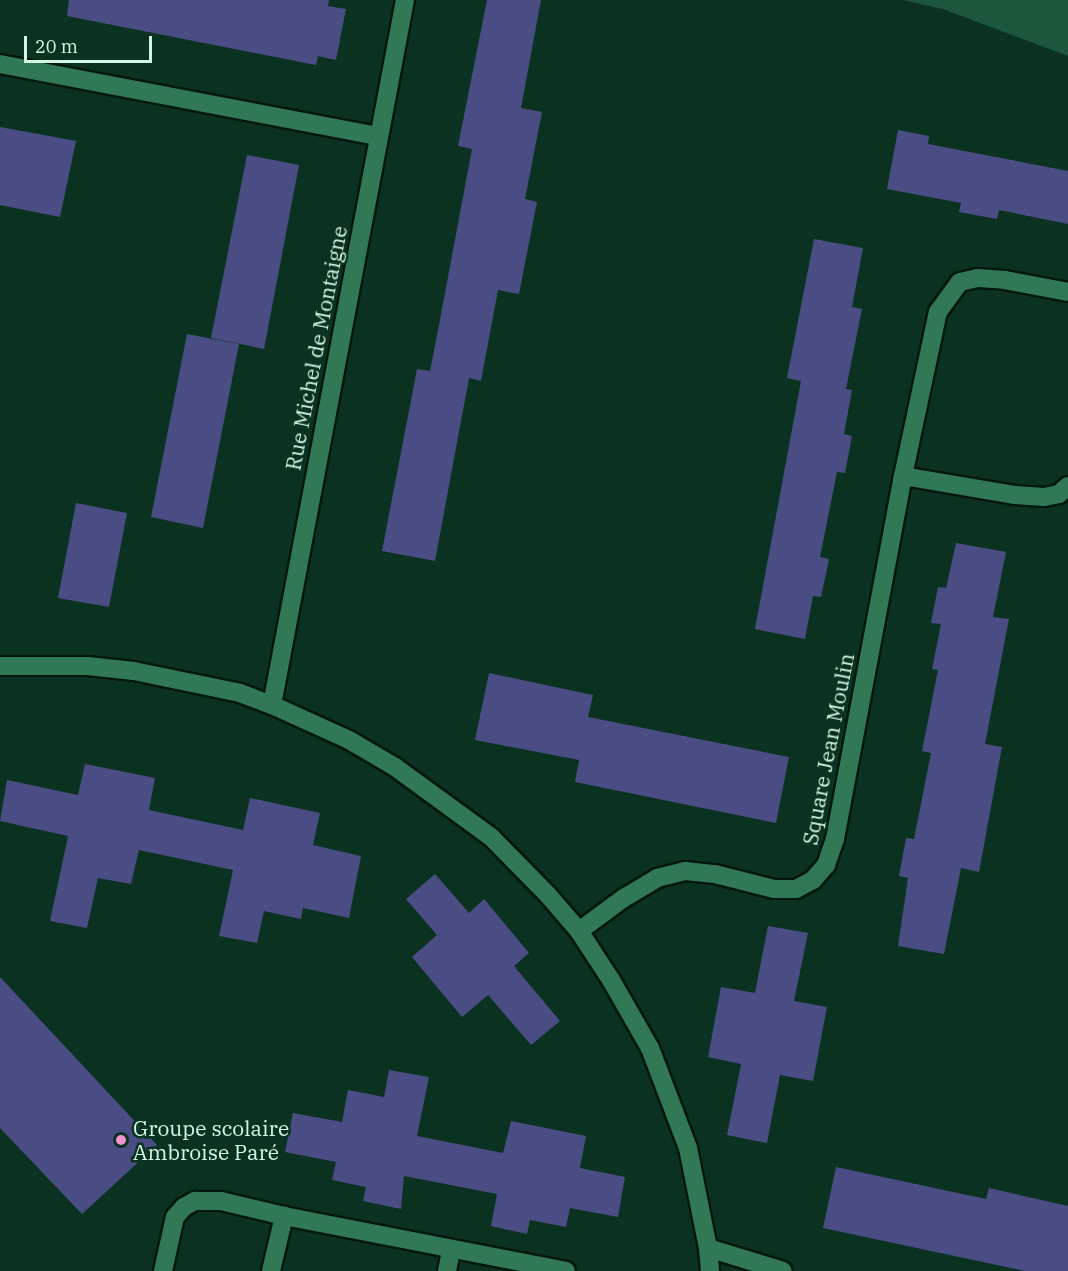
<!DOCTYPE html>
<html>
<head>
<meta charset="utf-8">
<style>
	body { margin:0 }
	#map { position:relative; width:1068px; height:1271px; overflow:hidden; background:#0b3220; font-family:"IBM Plex Serif",serif }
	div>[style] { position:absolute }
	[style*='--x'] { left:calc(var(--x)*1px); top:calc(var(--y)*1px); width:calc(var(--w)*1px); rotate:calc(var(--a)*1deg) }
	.green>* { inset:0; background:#1c563c }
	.building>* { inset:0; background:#4a4d84 }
	.roads { filter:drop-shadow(2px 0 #02170d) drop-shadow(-2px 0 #02170d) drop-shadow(0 2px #02170d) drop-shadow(0 -2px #02170d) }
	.lane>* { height:18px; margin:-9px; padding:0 9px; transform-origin:9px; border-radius:9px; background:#317856 }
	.street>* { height:18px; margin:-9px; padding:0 9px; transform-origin:9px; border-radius:9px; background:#317856 }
	.dots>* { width:16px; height:16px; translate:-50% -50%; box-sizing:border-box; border:3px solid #0b3220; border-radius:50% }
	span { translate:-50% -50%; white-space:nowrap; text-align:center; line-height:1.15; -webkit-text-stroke:5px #0b3220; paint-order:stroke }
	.street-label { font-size:21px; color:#d4f7e3 }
	.poi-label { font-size:21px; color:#d4f7e3 }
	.left { translate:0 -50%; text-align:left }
	.scale { position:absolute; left:24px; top:36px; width:128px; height:27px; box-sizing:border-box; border:3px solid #d4f7e3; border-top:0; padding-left:8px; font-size:18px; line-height:21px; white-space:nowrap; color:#d4f7e3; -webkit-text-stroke:4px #0b3220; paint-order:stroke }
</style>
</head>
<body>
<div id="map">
	<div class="green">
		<i style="clip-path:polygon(903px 0,1068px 0,1068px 56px,943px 9px)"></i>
	</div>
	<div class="building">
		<i style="clip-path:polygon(69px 0,329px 0,328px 6px,346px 9px,336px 60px,318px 56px,316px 65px,67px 16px)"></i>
		<i style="clip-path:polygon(487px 0,541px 0,521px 108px,542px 112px,525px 199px,537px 202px,519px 294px,498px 290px,481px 381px,469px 378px,435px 561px,382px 551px,417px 369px,430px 371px,439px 325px,472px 149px,458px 146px)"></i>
		<i style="clip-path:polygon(0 127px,76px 141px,60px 217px,0 205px)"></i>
		<i style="clip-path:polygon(898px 130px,929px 136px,928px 144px,1068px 171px,1068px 224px,999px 210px,997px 219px,959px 212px,961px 203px,887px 189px)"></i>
		<i style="clip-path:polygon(247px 155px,299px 165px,264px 349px,211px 338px)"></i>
		<i style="clip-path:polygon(814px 239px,863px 248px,852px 307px,862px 309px,846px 389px,852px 390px,844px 434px,852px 436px,845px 473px,837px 472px,820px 557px,829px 559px,821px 597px,813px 596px,805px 639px,755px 629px,801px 381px,787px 378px)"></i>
		<i style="clip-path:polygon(187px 334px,239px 344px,203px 528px,151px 517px)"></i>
		<i style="clip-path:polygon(76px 503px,127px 513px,109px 607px,58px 598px)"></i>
		<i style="clip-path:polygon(956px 543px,1006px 552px,993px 617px,1009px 619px,985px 744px,1002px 747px,979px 872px,961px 868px,944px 954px,898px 946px,908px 878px,899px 876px,906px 838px,914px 839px,931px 753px,922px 751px,938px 670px,932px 669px,941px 624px,931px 623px,938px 587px,946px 588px)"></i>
		<i style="clip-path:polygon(489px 673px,593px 695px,588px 717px,789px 757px,776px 823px,575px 782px,579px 760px,475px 740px)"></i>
		<i style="clip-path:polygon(85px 764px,155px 778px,149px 810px,243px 830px,250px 798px,320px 813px,313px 845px,361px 856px,349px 918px,303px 908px,301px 919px,264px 911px,257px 943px,219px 936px,233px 870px,139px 850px,131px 884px,98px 878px,87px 928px,50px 921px,68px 836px,0 821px,7px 780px,78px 795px)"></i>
		<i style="clip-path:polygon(435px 874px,469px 913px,484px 899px,529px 953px,514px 966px,560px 1021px,531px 1045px,488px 995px,462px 1017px,412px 957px,437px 935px,406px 899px)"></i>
		<i style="clip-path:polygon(768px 926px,808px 933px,794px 1001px,827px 1007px,813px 1081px,780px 1075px,767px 1143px,727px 1135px,741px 1064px,708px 1057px,721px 987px,755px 993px)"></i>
		<i style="clip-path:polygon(0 977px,157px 1145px,82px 1214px,0 1128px)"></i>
		<i style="clip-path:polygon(389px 1070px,429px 1077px,417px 1136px,503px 1153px,511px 1121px,586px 1136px,580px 1168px,625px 1177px,618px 1217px,570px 1208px,566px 1227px,530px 1220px,527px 1234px,491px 1226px,497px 1194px,404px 1176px,401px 1209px,363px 1201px,366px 1187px,332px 1180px,336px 1162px,285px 1152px,293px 1113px,342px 1122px,348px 1090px,384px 1097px)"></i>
		<i style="clip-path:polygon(836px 1167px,986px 1199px,989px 1188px,1068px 1206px,1068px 1271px,1025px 1271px,823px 1228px)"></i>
	</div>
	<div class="roads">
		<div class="lane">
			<i style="--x:163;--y:1271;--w:55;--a:-77.5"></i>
			<i style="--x:175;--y:1217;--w:13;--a:-48"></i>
			<i style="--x:184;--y:1207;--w:13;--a:-29"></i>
			<i style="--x:195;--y:1201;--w:26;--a:0"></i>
			<i style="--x:221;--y:1201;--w:65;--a:13.4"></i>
		</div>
		<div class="street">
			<i style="--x:0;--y:64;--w:385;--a:10.8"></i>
			<i style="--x:903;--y:476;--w:114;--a:9.6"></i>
			<i style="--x:1015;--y:495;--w:29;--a:4"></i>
			<i style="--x:1044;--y:497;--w:15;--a:-11"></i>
			<i style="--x:1059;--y:494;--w:12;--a:-42"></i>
			<i style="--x:0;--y:666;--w:88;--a:0"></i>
			<i style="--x:88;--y:666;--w:46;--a:6.2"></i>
			<i style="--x:134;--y:671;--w:108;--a:11.7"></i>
			<i style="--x:240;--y:693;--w:34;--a:21"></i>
			<i style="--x:272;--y:705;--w:85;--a:24.4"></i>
			<i style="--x:349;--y:740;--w:53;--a:30.4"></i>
			<i style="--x:395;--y:767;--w:119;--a:36.1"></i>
			<i style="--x:491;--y:837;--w:81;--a:45.5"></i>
			<i style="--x:548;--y:895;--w:48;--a:49.3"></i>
			<i style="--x:579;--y:931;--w:59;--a:56.9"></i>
			<i style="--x:611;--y:980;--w:78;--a:60.2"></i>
			<i style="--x:650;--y:1048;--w:107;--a:69.2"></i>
			<i style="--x:688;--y:1148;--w:102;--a:78.7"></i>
			<i style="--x:708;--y:1248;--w:23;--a:85"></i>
			<i style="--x:272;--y:705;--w:717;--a:-79.32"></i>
			<i style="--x:579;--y:931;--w:56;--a:-36.3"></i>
			<i style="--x:624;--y:898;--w:39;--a:-31"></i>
			<i style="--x:657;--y:878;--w:29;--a:-14"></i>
			<i style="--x:685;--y:871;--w:30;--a:6"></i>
			<i style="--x:715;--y:874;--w:61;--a:14.3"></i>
			<i style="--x:774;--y:889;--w:22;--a:0"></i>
			<i style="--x:796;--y:889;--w:19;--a:-28"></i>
			<i style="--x:813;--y:880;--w:20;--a:-49"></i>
			<i style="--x:826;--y:865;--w:28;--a:-71"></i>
			<i style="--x:835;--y:839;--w:369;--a:-79.4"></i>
			<i style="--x:903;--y:476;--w:168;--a:-78"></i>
			<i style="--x:938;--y:312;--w:37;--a:-54"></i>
			<i style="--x:960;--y:282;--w:18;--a:-13"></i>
			<i style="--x:978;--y:278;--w:27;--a:4"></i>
			<i style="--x:1005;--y:280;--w:64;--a:10.8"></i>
			<i style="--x:708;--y:1248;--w:78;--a:17"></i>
			<i style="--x:271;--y:1271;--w:57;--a:-76.7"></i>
			<i style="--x:284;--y:1216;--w:287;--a:11"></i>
			<i style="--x:447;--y:1271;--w:21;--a:-79"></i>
		</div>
	</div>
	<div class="dots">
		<i style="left:121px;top:1140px;background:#f491d4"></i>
	</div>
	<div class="street-label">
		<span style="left:316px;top:348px;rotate:-79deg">Rue Michel de Montaigne</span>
		<span style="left:828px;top:749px;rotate:-79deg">Square Jean Moulin</span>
	</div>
	<div class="poi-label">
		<span class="left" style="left:133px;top:1140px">Groupe scolaire<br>Ambroise Paré</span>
	</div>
	<div class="scale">20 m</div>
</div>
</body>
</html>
